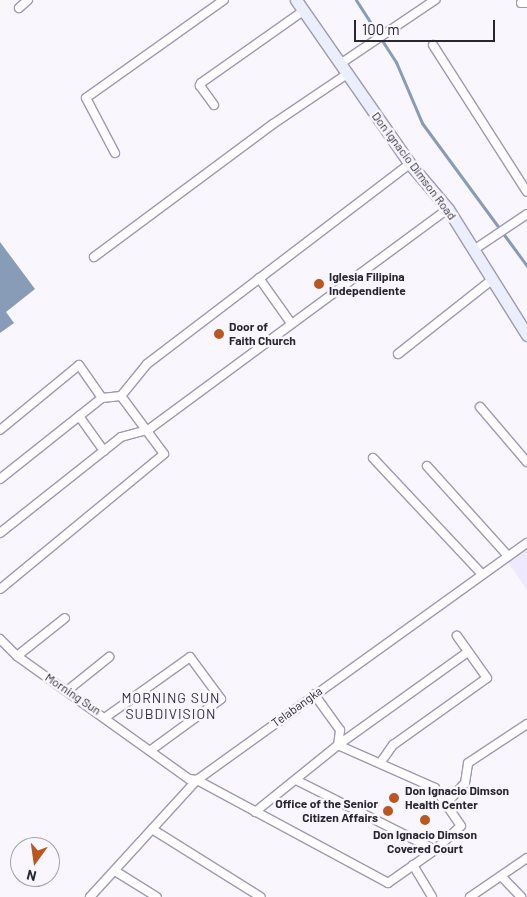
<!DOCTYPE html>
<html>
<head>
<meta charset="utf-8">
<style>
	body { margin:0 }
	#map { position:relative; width:527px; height:897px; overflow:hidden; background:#f9f7fd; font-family:Barlow,sans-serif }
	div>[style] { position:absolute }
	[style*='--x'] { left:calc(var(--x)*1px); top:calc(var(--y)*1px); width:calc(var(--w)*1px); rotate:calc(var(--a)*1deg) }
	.built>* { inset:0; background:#eee9fe }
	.water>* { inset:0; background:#889cb7 }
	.stream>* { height:3px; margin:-1.5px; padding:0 1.5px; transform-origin:1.5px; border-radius:1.5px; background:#889cb7 }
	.roads { filter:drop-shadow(1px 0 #a099b2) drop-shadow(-1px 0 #a099b2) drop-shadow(0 1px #a099b2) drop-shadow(0 -1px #a099b2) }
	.street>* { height:8px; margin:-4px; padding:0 4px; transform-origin:4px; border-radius:4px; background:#fff }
	.secondary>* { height:11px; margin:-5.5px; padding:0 5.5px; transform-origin:5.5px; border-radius:5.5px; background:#ebeefc }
	.dots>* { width:14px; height:14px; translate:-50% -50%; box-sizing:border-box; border:2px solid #f9f7fd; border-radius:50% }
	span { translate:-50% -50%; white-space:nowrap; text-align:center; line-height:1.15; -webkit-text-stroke:5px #f9f7fd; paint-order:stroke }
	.street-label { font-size:12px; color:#282630 }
	.poi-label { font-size:12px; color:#282630; font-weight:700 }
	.left { translate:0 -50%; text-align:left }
	.right { translate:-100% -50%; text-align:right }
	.neighbourhood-label { font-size:14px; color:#342e43; letter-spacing:1px }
	.north { position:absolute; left:10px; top:837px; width:50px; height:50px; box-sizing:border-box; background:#f9f7fd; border:1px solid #a5a3ab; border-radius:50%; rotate:194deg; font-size:14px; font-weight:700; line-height:20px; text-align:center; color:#282630 }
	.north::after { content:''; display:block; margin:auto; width:18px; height:22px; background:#ba5620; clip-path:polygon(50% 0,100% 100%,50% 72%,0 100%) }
	.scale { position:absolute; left:354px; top:20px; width:141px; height:22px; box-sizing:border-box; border:2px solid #282630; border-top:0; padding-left:6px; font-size:15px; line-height:18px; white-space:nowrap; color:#282630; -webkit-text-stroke:4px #f9f7fd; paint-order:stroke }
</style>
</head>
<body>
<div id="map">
	<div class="built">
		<i style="clip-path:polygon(527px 546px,527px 590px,506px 560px)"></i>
	</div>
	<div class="water">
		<i style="clip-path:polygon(0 242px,35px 289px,6px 312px,14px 323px,0 333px)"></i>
	</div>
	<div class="stream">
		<i style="--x:356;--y:0;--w:74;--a:57.2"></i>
		<i style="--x:396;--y:62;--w:66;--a:66.9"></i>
		<i style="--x:422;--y:123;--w:177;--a:53.7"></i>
	</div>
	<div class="roads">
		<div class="street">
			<i style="--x:521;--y:3;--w:6;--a:0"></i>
			<i style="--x:19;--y:8;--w:12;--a:-42"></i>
			<i style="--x:433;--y:45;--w:174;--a:57.4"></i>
			<i style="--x:340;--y:64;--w:115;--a:-34"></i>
			<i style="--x:214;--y:105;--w:24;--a:-126"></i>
			<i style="--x:200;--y:86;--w:3;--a:-72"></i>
			<i style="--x:201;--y:83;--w:125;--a:-35.2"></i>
			<i style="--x:115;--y:153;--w:62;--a:-117.8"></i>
			<i style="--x:86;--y:98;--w:169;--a:-35.4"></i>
			<i style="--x:475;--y:249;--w:63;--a:-33.9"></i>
			<i style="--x:94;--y:257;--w:223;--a:-36.6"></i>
			<i style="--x:273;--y:124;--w:89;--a:-34"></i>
			<i style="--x:259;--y:278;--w:55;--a:54.6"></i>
			<i style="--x:398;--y:354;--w:121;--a:-38.3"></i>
			<i style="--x:121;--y:396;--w:41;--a:-50.9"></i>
			<i style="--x:147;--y:364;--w:330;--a:-37.3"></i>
			<i style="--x:480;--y:407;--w:72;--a:49.5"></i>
			<i style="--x:79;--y:416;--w:43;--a:54.5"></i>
			<i style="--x:0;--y:430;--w:102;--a:-39.4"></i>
			<i style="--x:79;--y:365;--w:40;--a:55.1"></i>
			<i style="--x:373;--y:458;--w:159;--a:46.8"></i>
			<i style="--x:427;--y:466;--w:121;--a:48"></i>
			<i style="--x:0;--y:479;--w:130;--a:-38.5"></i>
			<i style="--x:102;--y:398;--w:19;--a:-6"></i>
			<i style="--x:121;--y:396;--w:72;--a:53.4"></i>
			<i style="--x:164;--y:454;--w:212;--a:140.5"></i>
			<i style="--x:0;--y:533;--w:154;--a:-38.4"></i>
			<i style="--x:121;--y:437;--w:28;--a:-15"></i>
			<i style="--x:148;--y:430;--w:373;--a:-36.4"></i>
			<i style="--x:0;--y:639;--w:24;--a:45"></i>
			<i style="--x:17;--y:656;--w:211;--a:35.6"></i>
			<i style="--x:189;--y:779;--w:8;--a:7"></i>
			<i style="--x:197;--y:780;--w:217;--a:28.3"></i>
			<i style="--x:388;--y:883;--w:57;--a:-35.1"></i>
			<i style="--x:435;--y:850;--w:35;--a:-43"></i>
			<i style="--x:461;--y:826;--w:46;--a:-124.4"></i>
			<i style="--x:435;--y:788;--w:106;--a:-156.1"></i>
			<i style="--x:338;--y:745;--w:15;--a:-82"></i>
			<i style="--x:340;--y:730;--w:44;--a:-125.8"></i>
			<i style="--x:17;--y:656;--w:61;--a:-38.4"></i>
			<i style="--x:68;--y:690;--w:53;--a:-38.8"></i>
			<i style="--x:106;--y:717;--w:103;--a:-35.5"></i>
			<i style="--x:190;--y:657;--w:52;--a:53.6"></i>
			<i style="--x:221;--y:699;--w:87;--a:143.9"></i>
			<i style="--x:381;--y:762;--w:21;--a:-55"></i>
			<i style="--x:393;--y:745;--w:115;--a:-35.5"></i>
			<i style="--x:487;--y:678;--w:52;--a:-125.5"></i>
			<i style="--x:296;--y:780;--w:156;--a:26.7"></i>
			<i style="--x:446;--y:804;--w:28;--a:-48"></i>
			<i style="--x:465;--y:783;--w:20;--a:-81"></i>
			<i style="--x:468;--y:763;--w:71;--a:-33.5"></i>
			<i style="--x:255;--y:812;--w:107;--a:-38.9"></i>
			<i style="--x:338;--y:745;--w:160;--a:-35.6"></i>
			<i style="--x:152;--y:829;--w:128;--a:32"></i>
			<i style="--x:413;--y:865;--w:37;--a:59"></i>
			<i style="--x:115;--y:871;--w:49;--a:31.8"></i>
			<i style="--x:501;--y:876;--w:29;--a:46"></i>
			<i style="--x:90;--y:897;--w:159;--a:-47.6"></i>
			<i style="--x:197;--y:780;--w:406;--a:-35.7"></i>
			<i style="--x:470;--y:897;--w:69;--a:-34.4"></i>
		</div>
		<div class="secondary">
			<i style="--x:296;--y:0;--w:200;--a:55.2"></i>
			<i style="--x:410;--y:164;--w:59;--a:49.8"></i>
			<i style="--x:448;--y:209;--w:149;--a:57.9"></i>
		</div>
	</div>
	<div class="dots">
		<i style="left:319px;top:284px;background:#ba5620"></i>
		<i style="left:219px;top:334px;background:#ba5620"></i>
		<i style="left:394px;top:798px;background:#ba5620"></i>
		<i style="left:388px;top:811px;background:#ba5620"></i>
		<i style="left:425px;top:820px;background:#ba5620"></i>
	</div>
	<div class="street-label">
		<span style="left:414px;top:166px;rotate:53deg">Don Ignacio Dimson Road</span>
		<span style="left:73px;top:694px;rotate:34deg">Morning Sun</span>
		<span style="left:297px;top:707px;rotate:-36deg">Telabangka</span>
	</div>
	<div class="poi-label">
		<span class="left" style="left:329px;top:284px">Iglesia Filipina<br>Independiente</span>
		<span class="left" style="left:229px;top:334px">Door of<br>Faith Church</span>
		<span class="left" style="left:405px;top:798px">Don Ignacio Dimson<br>Health Center</span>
		<span class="right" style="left:378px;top:811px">Office of the Senior<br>Citizen Affairs</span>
		<span style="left:425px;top:842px">Don Ignacio Dimson<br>Covered Court</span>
	</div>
	<div class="neighbourhood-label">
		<span style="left:171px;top:706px">MORNING SUN<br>SUBDIVISION</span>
	</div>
	<div class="north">N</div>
	<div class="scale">100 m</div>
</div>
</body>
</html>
